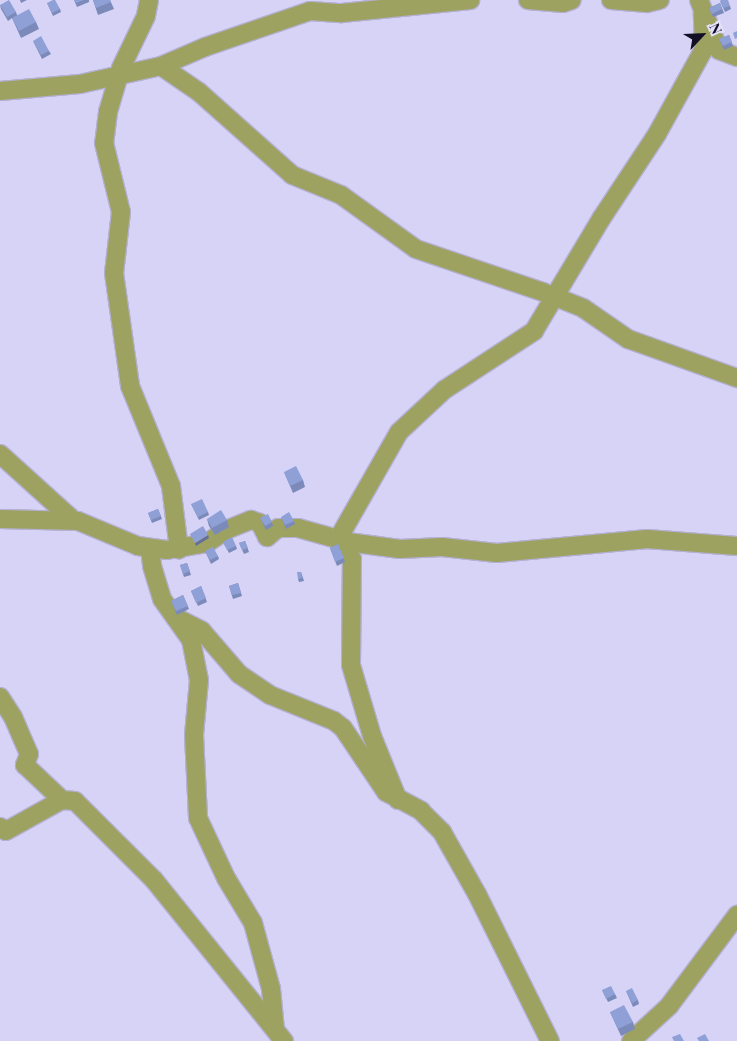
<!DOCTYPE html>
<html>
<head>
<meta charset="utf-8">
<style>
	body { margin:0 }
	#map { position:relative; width:737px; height:1041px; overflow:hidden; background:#d7d3f7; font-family:"Playfair Display",serif }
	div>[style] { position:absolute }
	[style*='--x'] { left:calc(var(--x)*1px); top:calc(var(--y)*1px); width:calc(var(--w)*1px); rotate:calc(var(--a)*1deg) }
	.roads { filter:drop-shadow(1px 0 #b4b0d1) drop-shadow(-1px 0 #b4b0d1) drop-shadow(0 1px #b4b0d1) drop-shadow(0 -1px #b4b0d1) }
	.minor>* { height:18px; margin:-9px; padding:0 9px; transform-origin:9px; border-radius:9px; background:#9ea261 }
	.wall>* { inset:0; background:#7b8ab9 }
	.shaded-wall>* { inset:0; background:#647096 }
	.building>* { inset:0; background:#8fa0d7 }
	span { translate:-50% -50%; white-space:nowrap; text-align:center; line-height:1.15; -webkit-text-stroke:5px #e4e1fa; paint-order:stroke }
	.north { position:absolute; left:677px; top:10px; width:50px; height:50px; -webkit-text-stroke:4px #e4e1fa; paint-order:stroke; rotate:65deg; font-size:14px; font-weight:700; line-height:20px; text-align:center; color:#130f24 }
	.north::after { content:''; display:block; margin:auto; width:18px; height:22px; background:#130f24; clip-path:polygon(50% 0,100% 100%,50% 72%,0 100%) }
</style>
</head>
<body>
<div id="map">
	<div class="roads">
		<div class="minor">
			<i style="--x:149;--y:0;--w:16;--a:101"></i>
			<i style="--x:146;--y:16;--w:58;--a:115.7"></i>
			<i style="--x:121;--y:68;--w:46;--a:106.5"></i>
			<i style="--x:108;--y:112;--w:31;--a:97"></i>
			<i style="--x:104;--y:143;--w:71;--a:76.2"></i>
			<i style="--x:121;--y:212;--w:61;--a:96.5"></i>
			<i style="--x:114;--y:273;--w:114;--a:81.9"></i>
			<i style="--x:130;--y:386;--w:108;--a:67.7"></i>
			<i style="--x:171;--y:486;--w:64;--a:82.8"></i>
			<i style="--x:528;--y:0;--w:35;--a:5"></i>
			<i style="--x:563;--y:3;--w:9;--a:-18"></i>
			<i style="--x:611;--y:0;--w:36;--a:5"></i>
			<i style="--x:647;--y:3;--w:13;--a:-13"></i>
			<i style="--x:699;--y:0;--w:54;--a:68.2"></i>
			<i style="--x:719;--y:50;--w:19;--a:21"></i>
			<i style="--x:161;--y:66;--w:46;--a:34.4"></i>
			<i style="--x:199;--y:92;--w:125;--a:41.7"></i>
			<i style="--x:292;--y:175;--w:53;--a:22.2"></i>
			<i style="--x:341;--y:195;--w:92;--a:35.8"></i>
			<i style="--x:416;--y:249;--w:134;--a:18.7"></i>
			<i style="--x:543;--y:292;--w:43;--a:21.8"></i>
			<i style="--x:583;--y:308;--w:55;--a:34.6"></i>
			<i style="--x:628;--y:339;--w:116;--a:19.7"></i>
			<i style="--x:0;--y:91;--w:80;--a:-5"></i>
			<i style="--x:80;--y:84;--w:83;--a:-12.5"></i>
			<i style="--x:161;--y:66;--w:48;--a:-23.4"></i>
			<i style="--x:205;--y:47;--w:111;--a:-18.9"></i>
			<i style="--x:310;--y:11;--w:32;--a:4"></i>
			<i style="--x:342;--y:13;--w:129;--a:-5.8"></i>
			<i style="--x:0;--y:454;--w:98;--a:42.1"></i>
			<i style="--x:0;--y:519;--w:78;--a:1.5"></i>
			<i style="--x:78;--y:521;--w:65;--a:22.6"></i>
			<i style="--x:138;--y:546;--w:29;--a:8"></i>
			<i style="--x:167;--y:550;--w:41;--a:-9.9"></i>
			<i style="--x:207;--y:543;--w:23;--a:-34"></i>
			<i style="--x:226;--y:530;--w:27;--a:-22"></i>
			<i style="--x:251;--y:520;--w:9;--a:18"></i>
			<i style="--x:260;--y:523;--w:16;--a:63"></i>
			<i style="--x:267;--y:537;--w:14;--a:-39"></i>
			<i style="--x:278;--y:528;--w:20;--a:0"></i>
			<i style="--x:298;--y:528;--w:52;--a:15.6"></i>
			<i style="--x:348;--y:542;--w:52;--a:7.7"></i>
			<i style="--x:400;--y:549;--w:42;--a:-2.7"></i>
			<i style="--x:442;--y:547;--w:55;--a:6.2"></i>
			<i style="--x:497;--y:553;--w:151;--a:-5.3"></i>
			<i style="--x:647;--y:539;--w:90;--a:4.4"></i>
			<i style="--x:150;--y:549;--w:17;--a:83"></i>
			<i style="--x:152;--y:566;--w:34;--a:73"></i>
			<i style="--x:162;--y:599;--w:50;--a:54.7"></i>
			<i style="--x:191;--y:640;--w:41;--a:78.7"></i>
			<i style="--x:199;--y:680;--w:55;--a:95.2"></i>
			<i style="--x:194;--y:735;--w:83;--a:87.2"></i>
			<i style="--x:198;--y:818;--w:66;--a:65"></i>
			<i style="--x:226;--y:878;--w:52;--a:59"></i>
			<i style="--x:253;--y:923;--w:68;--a:74.7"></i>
			<i style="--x:271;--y:989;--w:41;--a:84.4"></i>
			<i style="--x:175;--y:617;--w:30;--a:27"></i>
			<i style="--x:202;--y:631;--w:57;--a:49.3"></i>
			<i style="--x:239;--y:674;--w:37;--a:34"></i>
			<i style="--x:270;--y:695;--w:69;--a:22.1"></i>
			<i style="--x:334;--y:721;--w:11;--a:38"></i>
			<i style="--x:343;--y:728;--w:77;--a:56.1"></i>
			<i style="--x:386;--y:792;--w:40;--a:28"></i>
			<i style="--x:421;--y:811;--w:30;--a:45"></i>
			<i style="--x:442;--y:832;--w:71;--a:60.6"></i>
			<i style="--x:477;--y:894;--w:164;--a:63.6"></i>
			<i style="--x:0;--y:697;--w:24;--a:57"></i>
			<i style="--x:13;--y:717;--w:40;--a:66.6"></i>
			<i style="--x:29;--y:754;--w:12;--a:110"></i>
			<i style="--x:25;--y:765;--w:51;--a:43.4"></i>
			<i style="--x:62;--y:800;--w:13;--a:4"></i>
			<i style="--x:75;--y:801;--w:112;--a:45"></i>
			<i style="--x:154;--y:880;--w:207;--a:51.1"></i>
			<i style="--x:398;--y:800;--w:69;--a:-112.1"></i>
			<i style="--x:372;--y:736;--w:74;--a:-106.5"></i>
			<i style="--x:351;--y:665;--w:106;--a:-89.5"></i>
			<i style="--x:352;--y:559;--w:24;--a:-125"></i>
			<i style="--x:338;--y:539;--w:123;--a:-60.3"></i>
			<i style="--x:399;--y:432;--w:62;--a:-43"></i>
			<i style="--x:444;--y:390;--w:108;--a:-33.2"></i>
			<i style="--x:534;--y:331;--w:131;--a:-59.1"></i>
			<i style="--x:601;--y:219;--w:102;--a:-56.6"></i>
			<i style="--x:657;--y:134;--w:97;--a:-61.1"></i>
			<i style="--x:704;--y:49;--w:36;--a:-92"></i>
			<i style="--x:0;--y:827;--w:7;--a:34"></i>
			<i style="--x:6;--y:831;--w:64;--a:-29"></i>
			<i style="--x:631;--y:1041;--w:52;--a:-42.6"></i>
			<i style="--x:669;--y:1006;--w:114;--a:-53.2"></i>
		</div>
	</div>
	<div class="wall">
		<i style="clip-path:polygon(20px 0,27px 0,21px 3px)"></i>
		<i style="clip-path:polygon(74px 0,89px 0,89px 2px,77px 7px)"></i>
		<i style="clip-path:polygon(93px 0,110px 0,114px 9px,98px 15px)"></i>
		<i style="clip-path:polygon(720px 1px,730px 6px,731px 9px,725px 12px)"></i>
		<i style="clip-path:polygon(47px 3px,60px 9px,61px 12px,53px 16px)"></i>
		<i style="clip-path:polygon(720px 3px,724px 13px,713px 17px,709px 8px)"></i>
		<i style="clip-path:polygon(0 5px,16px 12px,17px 15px,36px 22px,39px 29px,21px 38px,12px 18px,8px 21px,1px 9px)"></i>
		<i style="clip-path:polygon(729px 35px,733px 46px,724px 50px,719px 39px)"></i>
		<i style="clip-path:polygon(33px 41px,49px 51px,51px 54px,42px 59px)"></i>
		<i style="clip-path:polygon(284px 472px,303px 480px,305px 487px,293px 493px)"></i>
		<i style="clip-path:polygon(191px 504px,208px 512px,209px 515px,199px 520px)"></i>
		<i style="clip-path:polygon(158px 509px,162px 519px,152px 523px,148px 513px)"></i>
		<i style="clip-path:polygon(281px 517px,294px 521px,295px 524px,286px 529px)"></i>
		<i style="clip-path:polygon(260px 518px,272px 522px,273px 526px,266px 530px)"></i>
		<i style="clip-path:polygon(207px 519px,227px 520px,229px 527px,215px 535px,209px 526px)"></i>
		<i style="clip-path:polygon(245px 541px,249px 552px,244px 554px,239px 543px)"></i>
		<i style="clip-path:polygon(223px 542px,236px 546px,237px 549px,229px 553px)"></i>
		<i style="clip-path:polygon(338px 544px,345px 562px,337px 566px,330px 548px)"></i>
		<i style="clip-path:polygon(205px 551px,218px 556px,219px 559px,211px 564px)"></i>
		<i style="clip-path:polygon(187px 563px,191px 575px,184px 577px,180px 565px)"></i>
		<i style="clip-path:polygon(301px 572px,304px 581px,299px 582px,298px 579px)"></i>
		<i style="clip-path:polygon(238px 583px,242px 596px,233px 599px,229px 586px)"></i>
		<i style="clip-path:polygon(201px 586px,207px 602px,198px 606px,191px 591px)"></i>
		<i style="clip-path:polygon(183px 595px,189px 609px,177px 615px,171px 601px)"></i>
		<i style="clip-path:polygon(602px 990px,615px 994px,617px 998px,608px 1002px)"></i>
		<i style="clip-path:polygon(626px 991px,638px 1000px,639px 1004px,633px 1007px)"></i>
		<i style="clip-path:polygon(610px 1012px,633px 1022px,635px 1029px,621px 1036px)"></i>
	</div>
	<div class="shaded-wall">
		<i style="clip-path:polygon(208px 535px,209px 538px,196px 546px,195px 543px)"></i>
	</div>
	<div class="building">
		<i style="clip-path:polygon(9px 0,16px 12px,7px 17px,0 5px)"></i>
		<i style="clip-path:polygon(53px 0,55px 0,60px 9px,52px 13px,47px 3px)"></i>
		<i style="clip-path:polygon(74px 0,84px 0,76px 3px)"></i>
		<i style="clip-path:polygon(93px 0,110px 0,111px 2px,96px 8px)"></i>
		<i style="clip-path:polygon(721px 0,728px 0,730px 6px,723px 8px,720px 1px)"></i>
		<i style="clip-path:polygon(720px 3px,722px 9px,712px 14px,709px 8px)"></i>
		<i style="clip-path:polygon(29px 9px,36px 22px,19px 31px,12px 18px)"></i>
		<i style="clip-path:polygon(737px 31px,737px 38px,735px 39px,733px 33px)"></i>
		<i style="clip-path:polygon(729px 35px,732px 42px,723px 46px,719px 39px)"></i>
		<i style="clip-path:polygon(41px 36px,49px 51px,41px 55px,33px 41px)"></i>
		<i style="clip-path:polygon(296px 466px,303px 480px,290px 486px,284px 472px)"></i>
		<i style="clip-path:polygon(202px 499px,208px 512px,198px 517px,191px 504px)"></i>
		<i style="clip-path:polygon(158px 509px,161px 516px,151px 520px,148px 513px)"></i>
		<i style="clip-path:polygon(221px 510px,227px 520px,212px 528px,207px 519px)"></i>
		<i style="clip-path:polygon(289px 512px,294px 521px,285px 525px,281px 517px)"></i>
		<i style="clip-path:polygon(268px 514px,272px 522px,265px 526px,260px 518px)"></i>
		<i style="clip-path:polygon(203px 526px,208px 535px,195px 543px,190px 534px)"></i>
		<i style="clip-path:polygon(232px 537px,236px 546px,227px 550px,223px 542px)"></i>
		<i style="clip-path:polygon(245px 541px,248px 548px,242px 550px,239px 543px)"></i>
		<i style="clip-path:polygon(338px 544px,344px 558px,335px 562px,330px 548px)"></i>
		<i style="clip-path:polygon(213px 547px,218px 556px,210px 560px,205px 551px)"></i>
		<i style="clip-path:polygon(187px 563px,190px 571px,183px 574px,180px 565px)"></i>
		<i style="clip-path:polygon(297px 572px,301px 572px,302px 578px,298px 579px)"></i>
		<i style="clip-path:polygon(238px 583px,241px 593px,232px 595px,229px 586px)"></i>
		<i style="clip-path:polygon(201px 586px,206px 598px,196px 603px,191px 591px)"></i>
		<i style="clip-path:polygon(183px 595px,188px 606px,176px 611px,171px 601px)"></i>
		<i style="clip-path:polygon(611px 986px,615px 994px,606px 999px,602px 990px)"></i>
		<i style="clip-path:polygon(632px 988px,638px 1000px,632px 1003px,626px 991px)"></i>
		<i style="clip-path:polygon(624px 1005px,633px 1022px,618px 1029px,610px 1012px)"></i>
		<i style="clip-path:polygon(680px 1034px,684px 1041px,674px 1041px,672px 1037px)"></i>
		<i style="clip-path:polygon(705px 1034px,709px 1041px,699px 1041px,697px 1038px)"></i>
	</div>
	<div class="north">N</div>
</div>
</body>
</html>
